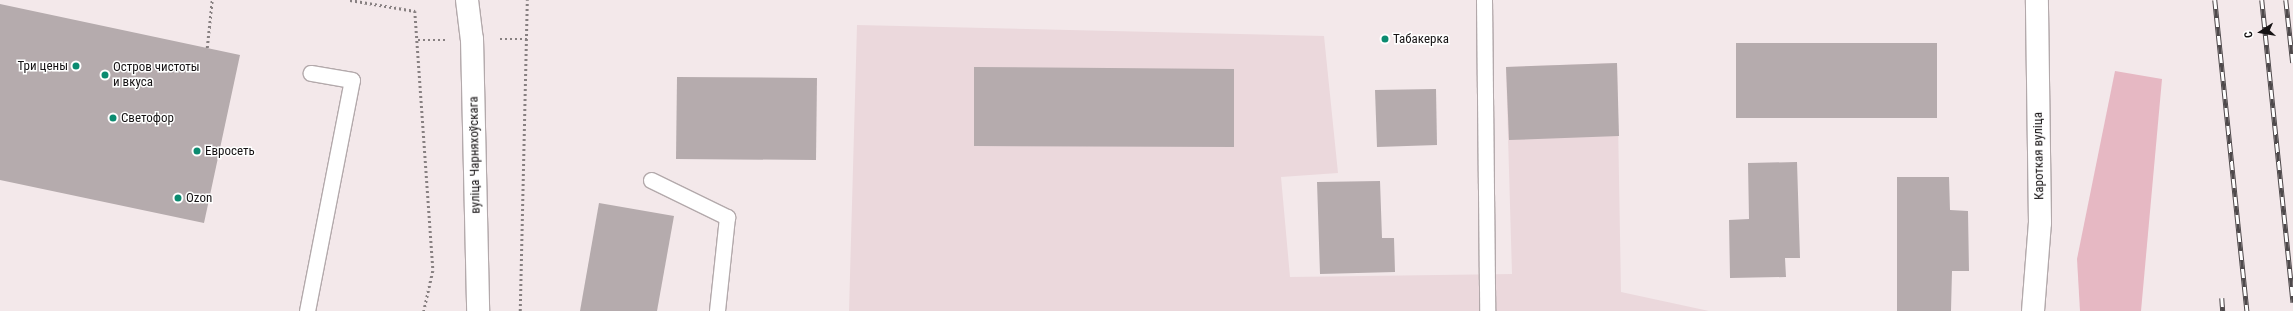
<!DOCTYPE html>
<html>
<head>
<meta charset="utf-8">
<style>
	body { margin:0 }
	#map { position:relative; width:2293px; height:311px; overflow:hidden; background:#f3e8ea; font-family:"Roboto Condensed",sans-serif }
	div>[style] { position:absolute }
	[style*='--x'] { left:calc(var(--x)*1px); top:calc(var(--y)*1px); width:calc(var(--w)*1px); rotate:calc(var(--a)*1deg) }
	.built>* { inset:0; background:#ebd8dc }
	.green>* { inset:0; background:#e6b8c3 }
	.building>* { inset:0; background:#b5abad }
	.path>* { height:2.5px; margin-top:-1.25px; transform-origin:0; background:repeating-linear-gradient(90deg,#878081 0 2px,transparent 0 5px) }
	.roads { filter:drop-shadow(1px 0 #b3a9ab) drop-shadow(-1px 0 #b3a9ab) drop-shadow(0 1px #b3a9ab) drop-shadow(0 -1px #b3a9ab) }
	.service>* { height:15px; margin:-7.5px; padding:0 7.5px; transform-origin:7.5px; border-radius:7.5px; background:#fff }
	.tertiary>* { height:22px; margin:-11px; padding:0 11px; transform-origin:11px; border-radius:11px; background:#fff }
	.rail>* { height:4.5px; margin-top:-2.25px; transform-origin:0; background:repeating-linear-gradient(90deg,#fff 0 9px,#4e494b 0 18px); box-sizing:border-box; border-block:1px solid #4e494b }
	.dots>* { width:11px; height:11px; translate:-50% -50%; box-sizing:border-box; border:2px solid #fff; border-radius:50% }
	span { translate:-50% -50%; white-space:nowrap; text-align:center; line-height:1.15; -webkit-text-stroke:3px #fff; paint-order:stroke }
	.poi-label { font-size:13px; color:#161314 }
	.left { translate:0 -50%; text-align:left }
	.right { translate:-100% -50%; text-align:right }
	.street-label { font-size:13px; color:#161314 }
	.north { position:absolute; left:2241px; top:12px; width:40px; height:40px; -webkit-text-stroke:3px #fff; paint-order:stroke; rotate:258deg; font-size:11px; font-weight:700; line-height:16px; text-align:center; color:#161314 }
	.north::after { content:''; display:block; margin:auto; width:14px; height:18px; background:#161314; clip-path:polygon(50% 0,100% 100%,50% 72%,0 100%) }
</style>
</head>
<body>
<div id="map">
	<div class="built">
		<i style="clip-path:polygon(857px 25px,1324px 36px,1338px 173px,1281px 177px,1290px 277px,1512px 274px,1506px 67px,1617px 63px,1621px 292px,1709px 311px,849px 311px)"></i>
	</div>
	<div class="green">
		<i style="clip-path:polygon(2115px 71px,2162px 79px,2141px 311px,2080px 311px,2077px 259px)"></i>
	</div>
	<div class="building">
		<i style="clip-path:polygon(0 4px,240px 55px,204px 223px,0 180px)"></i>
		<i style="clip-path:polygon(1736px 43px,1937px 43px,1937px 118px,1736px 118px)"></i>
		<i style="clip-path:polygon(1617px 63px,1619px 136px,1509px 140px,1506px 67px)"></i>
		<i style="clip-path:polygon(974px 67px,1234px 69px,1234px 147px,974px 146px)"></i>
		<i style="clip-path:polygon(677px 77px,817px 78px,816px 160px,676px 159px)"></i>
		<i style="clip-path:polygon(1436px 89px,1437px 145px,1377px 147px,1375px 90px)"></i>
		<i style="clip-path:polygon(1797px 162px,1800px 258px,1785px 258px,1786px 277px,1730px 278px,1729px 220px,1749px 219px,1748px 163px)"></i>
		<i style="clip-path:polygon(1897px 177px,1949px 177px,1950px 210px,1968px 211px,1969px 271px,1952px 271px,1951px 311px,1897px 311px)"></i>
		<i style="clip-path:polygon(1380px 181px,1382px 238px,1394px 238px,1395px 272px,1320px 274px,1317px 182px)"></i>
		<i style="clip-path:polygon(599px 203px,674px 216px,657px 311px,580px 311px)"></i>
	</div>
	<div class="path">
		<i style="--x:350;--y:0;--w:66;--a:9.6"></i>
		<i style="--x:415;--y:11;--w:261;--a:86"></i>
		<i style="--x:433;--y:271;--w:41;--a:102.7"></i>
		<i style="--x:500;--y:39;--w:27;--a:0"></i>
		<i style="--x:418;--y:40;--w:27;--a:0"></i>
		<i style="--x:207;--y:48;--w:48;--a:-84.1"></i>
		<i style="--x:520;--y:311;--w:311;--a:-88.7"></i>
	</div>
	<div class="roads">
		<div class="service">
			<i style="--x:1484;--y:0;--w:311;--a:89.4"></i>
			<i style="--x:651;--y:180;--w:85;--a:26"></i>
			<i style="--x:727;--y:217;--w:95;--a:96.1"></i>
			<i style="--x:307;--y:311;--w:235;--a:-79"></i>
			<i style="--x:352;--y:80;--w:42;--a:-170.3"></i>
		</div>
		<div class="tertiary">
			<i style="--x:467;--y:0;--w:39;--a:83"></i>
			<i style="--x:472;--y:39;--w:272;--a:88.7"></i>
			<i style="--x:2033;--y:311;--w:88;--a:-85.5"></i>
			<i style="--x:2040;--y:223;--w:223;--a:-90.8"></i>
		</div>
	</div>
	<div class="rail">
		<i style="--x:2215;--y:0;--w:313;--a:84.1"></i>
		<i style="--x:2262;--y:0;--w:304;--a:84.1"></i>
		<i style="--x:2286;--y:0;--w:63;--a:83.7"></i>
		<i style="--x:2222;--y:298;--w:13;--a:86"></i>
	</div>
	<div class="dots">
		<i style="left:1385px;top:39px;background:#0b8b70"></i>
		<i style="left:76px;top:66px;background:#0b8b70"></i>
		<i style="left:105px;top:75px;background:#0b8b70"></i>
		<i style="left:113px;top:118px;background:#0b8b70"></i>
		<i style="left:197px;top:151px;background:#0b8b70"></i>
		<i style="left:178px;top:198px;background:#0b8b70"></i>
	</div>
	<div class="poi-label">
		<span class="left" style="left:1393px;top:39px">Табакерка</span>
		<span class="right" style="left:68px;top:66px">Три цены</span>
		<span class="left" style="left:113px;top:75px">Остров чистоты<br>и вкуса</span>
		<span class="left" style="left:121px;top:118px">Светофор</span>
		<span class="left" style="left:205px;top:151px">Евросеть</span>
		<span class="left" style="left:186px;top:198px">Ozon</span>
	</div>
	<div class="street-label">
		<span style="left:475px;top:155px;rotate:-91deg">вуліца Чарняхоўскага</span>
		<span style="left:2039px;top:156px;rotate:-91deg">Кароткая вуліца</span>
	</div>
	<div class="north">С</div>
</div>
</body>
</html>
